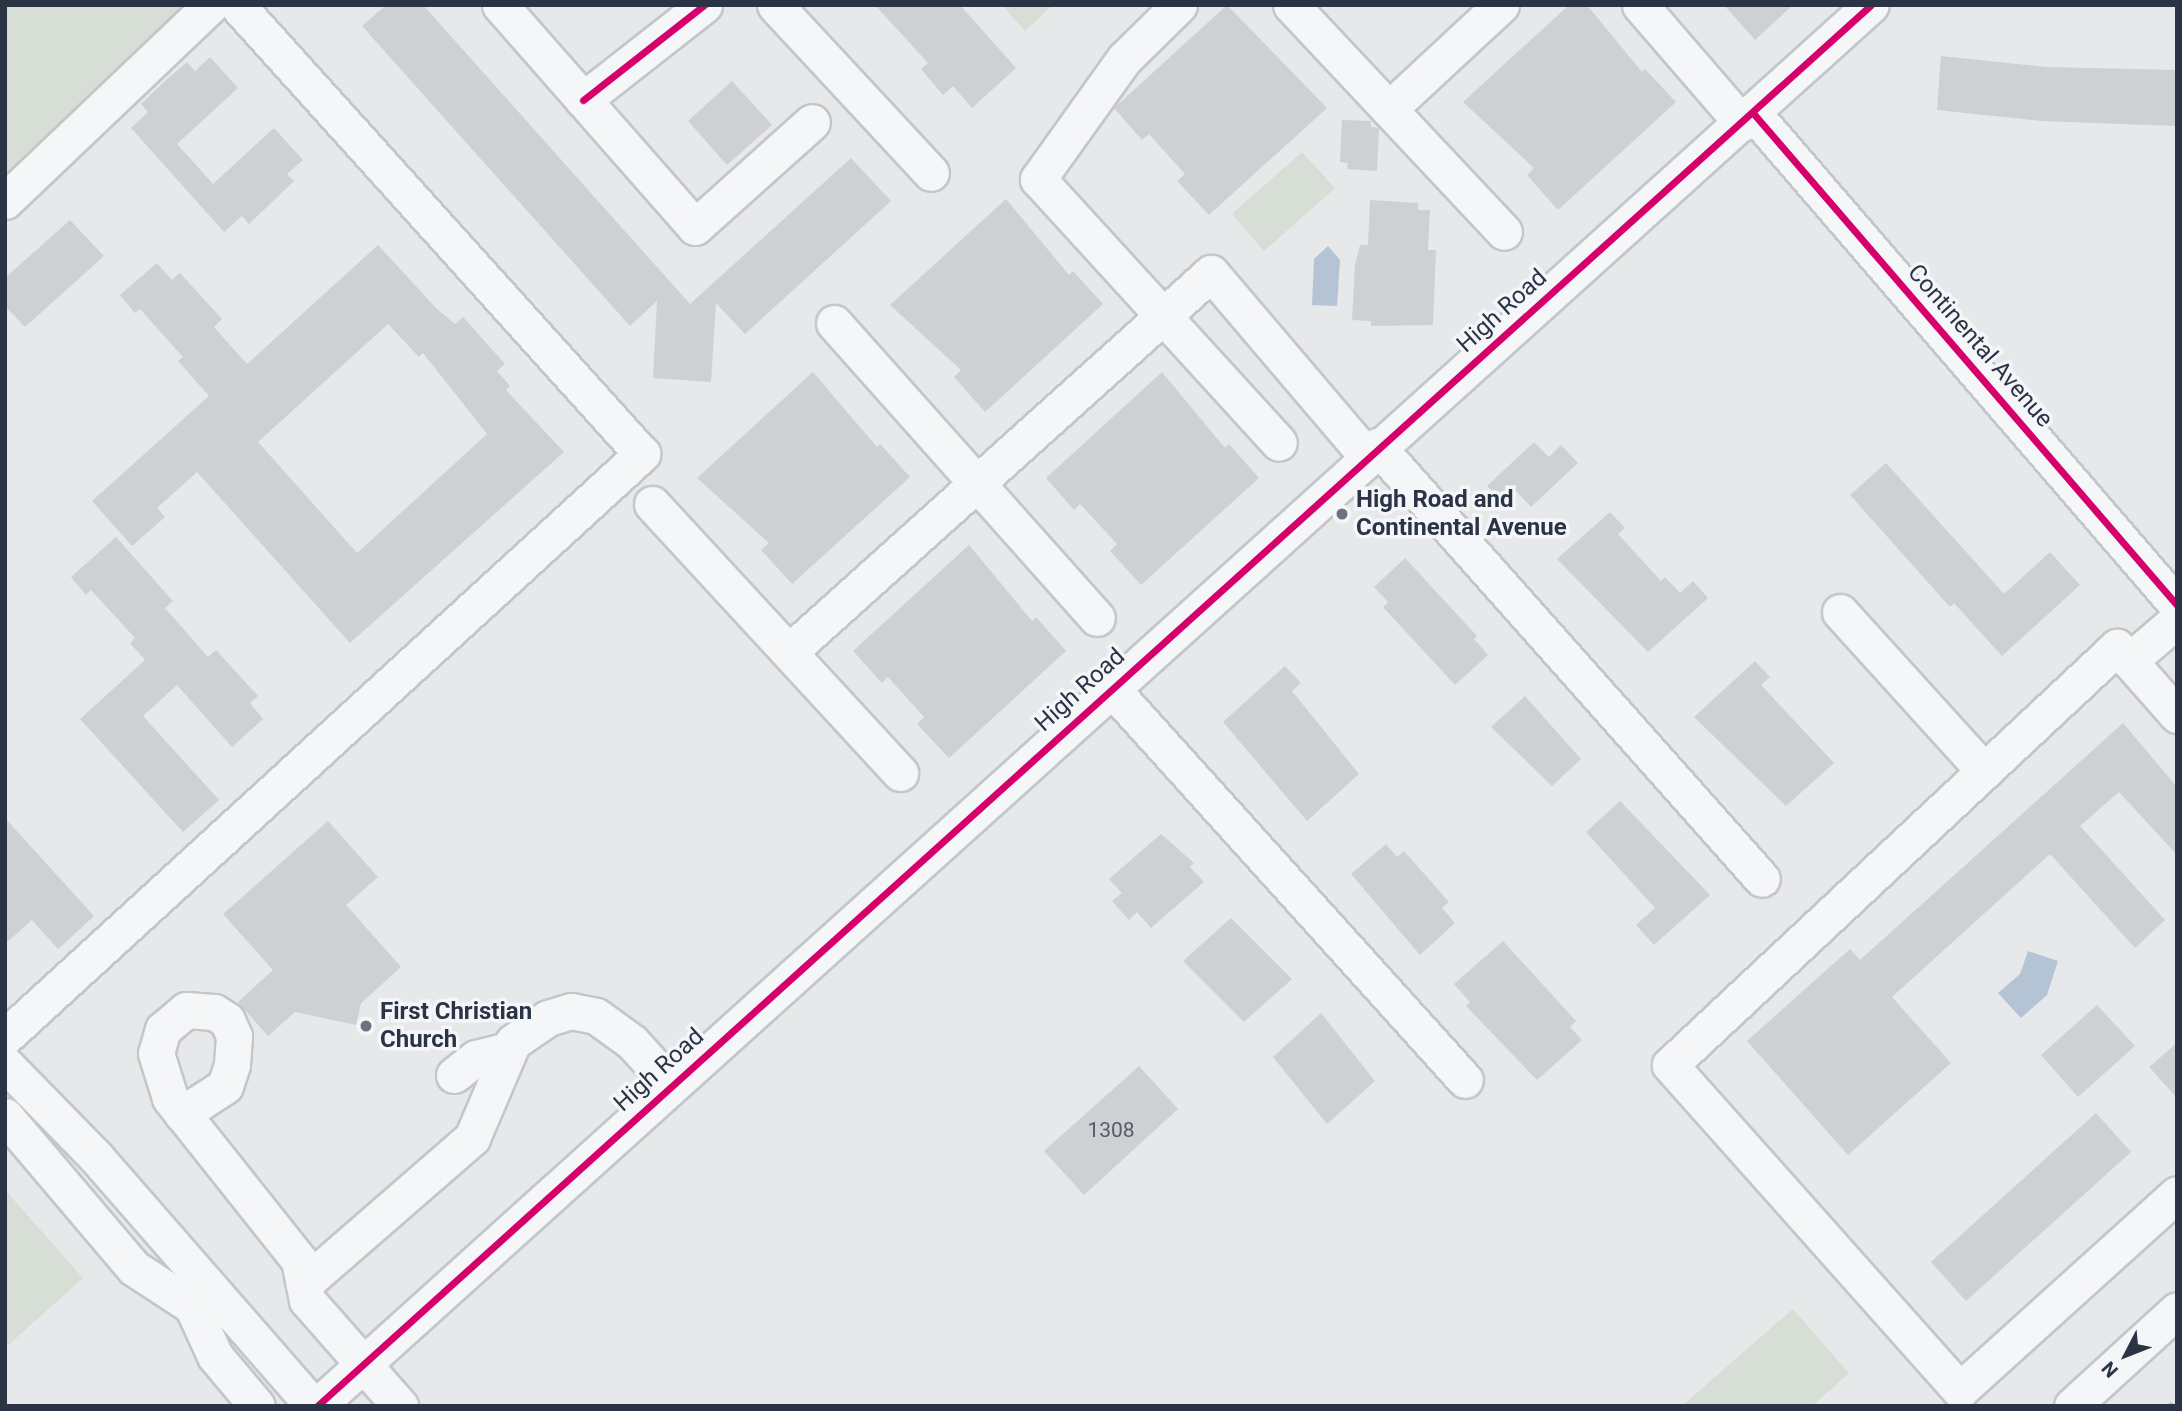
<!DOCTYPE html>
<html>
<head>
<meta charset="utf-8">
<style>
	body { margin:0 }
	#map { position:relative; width:2182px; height:1411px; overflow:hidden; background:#e6e8ea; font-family:Roboto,sans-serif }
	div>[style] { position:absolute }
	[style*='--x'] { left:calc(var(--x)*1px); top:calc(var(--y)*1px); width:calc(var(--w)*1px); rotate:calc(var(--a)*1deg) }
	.green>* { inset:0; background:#d6ded6 }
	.water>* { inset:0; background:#b4c4d5 }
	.building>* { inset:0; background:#ced0d3 }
	.path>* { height:4.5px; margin-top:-2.25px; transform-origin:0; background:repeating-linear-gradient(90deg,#c5c6ca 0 5px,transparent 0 10px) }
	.roads { filter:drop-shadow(2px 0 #c4c6c8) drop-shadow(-2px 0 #c4c6c8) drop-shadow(0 2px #c4c6c8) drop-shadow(0 -2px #c4c6c8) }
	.minor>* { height:35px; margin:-17.5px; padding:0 17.5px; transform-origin:17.5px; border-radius:17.5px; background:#f5f6f7 }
	.cycleway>* { height:7px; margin:-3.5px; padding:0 3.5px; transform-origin:3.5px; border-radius:3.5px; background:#d6006c }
	.dots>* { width:19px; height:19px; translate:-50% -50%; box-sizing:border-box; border:4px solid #f4f6f9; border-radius:50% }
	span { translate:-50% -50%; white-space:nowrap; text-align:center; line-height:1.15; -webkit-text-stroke:7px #f4f6f9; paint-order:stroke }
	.number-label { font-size:21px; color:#545c69 }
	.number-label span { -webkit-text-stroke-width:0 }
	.street-label { font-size:24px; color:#2b3445 }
	.poi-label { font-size:24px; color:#2b3445; font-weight:700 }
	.left { translate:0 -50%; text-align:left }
	.frame { position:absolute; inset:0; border:7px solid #2b3445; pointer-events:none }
	.north { position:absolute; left:2091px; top:1320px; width:70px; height:70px; -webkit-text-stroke:5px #f4f6f9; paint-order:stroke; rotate:228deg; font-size:19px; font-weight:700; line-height:28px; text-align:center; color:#2b3445 }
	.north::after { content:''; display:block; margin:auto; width:24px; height:32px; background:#2b3445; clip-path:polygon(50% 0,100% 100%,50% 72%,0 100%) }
</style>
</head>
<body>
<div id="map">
	<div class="green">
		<i style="clip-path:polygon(5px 5px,199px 5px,5px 185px)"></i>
		<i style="clip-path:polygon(1002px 5px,1053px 5px,1025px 31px)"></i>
		<i style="clip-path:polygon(1302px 152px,1335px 188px,1264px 251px,1232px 214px)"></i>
		<i style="clip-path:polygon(5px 1190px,83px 1278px,5px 1348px)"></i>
		<i style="clip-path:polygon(1793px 1309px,1849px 1373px,1812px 1406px,1682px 1406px)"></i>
	</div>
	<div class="water">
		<i style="clip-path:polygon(1328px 246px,1340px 260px,1337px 306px,1312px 305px,1314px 259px)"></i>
		<i style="clip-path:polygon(2028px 951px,2058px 961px,2047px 995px,2021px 1018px,1998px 993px,2020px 974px)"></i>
	</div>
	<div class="building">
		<i style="clip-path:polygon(386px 5px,423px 5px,690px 304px,851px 158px,891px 201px,745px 334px,716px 303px,711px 382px,653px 378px,657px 301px,630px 326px,362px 26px)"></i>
		<i style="clip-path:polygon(875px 5px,960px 5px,1016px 68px,972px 108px,953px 86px,943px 95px,921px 69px,928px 63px)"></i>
		<i style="clip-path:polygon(1227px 5px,1327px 108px,1209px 215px,1177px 181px,1185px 174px,1149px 134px,1142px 140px,1114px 108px)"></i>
		<i style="clip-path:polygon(1569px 5px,1587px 5px,1642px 72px,1645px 69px,1676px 102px,1558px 210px,1527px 175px,1534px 168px,1463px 102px)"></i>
		<i style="clip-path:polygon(1724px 5px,1793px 5px,1755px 40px)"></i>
		<i style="clip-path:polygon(1941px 56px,2047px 67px,2177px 70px,2177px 126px,2041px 121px,1937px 110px)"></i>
		<i style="clip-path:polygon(210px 57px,238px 88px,177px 144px,196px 165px,213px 184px,274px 128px,303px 160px,287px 174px,294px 181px,249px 224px,242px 216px,224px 232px,131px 128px,148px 112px,141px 104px,165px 81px,187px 62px,195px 71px)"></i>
		<i style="clip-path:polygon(732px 81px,772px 125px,727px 165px,688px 121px)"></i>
		<i style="clip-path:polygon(1342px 120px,1371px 121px,1371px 127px,1379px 128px,1377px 171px,1347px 169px,1348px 163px,1340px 162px)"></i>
		<i style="clip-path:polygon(1006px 199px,1069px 275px,1073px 271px,1103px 304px,985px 412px,954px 377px,961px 370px,890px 305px)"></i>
		<i style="clip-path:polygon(1370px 200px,1418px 203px,1418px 210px,1430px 210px,1428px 250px,1436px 250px,1433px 325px,1371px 326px,1371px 321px,1352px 320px,1355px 265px,1360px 245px,1368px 245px)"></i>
		<i style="clip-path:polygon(70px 220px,104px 256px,25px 327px,5px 306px,5px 278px)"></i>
		<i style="clip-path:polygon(evenodd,378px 245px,437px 309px,455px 324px,463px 317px,505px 364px,497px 371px,510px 386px,506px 390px,564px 452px,350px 643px,197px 472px,157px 508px,165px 517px,132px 546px,92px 501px,209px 396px,178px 361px,183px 357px,140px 309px,135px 313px,120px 295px,157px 263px,172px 280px,180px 273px,222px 319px,214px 327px,247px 364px,378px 245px,388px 324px,419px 357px,423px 353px,487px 434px,357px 553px,258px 442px,388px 324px)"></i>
		<i style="clip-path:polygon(813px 372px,877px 447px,880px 444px,910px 477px,792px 584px,761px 550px,769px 543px,697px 478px)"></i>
		<i style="clip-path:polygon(1162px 372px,1225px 448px,1229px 444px,1259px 478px,1141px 585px,1110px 551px,1117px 544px,1080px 504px,1074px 510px,1046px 478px)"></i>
		<i style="clip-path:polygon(1534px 442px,1549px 457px,1561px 445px,1578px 463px,1531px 507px,1516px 491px,1503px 503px,1487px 486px)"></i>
		<i style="clip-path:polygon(1886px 463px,2004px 594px,2050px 552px,2080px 585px,2002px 656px,1954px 603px,1950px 607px,1850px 495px)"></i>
		<i style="clip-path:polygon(1610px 512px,1625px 528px,1618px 534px,1661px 581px,1665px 577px,1680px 593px,1693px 581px,1708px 598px,1648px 652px,1557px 559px)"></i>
		<i style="clip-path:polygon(116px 537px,173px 601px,165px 608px,208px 657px,216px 650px,258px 696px,250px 703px,263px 719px,232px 747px,177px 685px,143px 716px,219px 800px,183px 832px,80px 719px,145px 660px,130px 643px,135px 638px,91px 590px,86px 595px,71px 577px)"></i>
		<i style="clip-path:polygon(969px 545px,1032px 621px,1036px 617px,1066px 651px,949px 758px,917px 724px,924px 717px,888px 677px,882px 683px,853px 651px)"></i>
		<i style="clip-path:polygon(1405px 558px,1477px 636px,1474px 639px,1488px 655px,1455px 685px,1383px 607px,1388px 602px,1374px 587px)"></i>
		<i style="clip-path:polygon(1755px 661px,1770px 677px,1761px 685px,1834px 763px,1786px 806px,1694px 717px)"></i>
		<i style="clip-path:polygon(1285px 666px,1301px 683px,1292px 691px,1359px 774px,1307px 821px,1223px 722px)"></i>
		<i style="clip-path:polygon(1525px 696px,1581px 759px,1552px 786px,1491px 727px)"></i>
		<i style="clip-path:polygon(2123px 723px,2177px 787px,2177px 855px,2119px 792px,2080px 826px,2165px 920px,2135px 948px,2050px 854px,1892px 997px,1951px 1063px,1848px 1155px,1747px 1041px,1850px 949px,1860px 960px)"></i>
		<i style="clip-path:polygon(1620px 801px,1710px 895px,1654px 945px,1636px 925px,1655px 908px,1586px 832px)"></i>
		<i style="clip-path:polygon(5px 818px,94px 916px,58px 949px,32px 920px,5px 944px)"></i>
		<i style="clip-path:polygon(328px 821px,378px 877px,346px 905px,401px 967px,361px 1003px,356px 1025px,295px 1012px,268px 1036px,238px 1002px,273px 970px,223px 914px)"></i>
		<i style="clip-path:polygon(1161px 834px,1194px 863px,1190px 867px,1204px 882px,1151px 928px,1137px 912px,1129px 920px,1112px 901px,1122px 893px,1109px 879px)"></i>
		<i style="clip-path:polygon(1386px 844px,1397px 857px,1404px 851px,1449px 902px,1442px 908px,1455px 923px,1420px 955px,1351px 874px)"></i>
		<i style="clip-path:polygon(1231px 918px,1292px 979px,1244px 1022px,1183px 961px)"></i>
		<i style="clip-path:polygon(1503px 941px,1576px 1021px,1570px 1027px,1582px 1040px,1537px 1080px,1466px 1006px,1470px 1002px,1454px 984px)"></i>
		<i style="clip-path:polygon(2097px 1005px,2135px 1046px,2078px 1097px,2041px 1055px)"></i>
		<i style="clip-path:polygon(1321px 1013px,1375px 1081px,1327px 1124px,1273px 1057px)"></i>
		<i style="clip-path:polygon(2177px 1043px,2177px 1098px,2149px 1067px)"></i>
		<i style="clip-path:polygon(1139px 1066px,1178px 1109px,1084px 1195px,1044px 1151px)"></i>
		<i style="clip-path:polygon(2096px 1113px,2131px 1152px,1966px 1301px,1931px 1262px)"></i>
	</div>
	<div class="path">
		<i style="--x:2169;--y:1406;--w:11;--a:-41"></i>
	</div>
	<div class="roads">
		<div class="minor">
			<i style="--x:500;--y:5;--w:295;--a:48.7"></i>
			<i style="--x:695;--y:227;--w:157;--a:-41.9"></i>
			<i style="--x:775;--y:5;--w:229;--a:47.1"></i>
			<i style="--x:1179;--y:5;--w:77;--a:135.5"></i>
			<i style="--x:1124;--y:59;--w:148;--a:125.6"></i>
			<i style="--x:1038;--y:179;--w:357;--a:47.6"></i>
			<i style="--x:1291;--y:5;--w:311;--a:46.8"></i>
			<i style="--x:1640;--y:5;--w:156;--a:49.2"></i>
			<i style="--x:583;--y:100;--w:154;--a:-38.1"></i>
			<i style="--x:1389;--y:109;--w:153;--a:-42.9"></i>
			<i style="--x:1753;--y:113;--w:649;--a:49.25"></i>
			<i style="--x:5;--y:201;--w:284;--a:-43.6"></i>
			<i style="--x:834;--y:323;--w:395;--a:48.3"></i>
			<i style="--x:1377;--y:446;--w:579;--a:48.36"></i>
			<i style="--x:652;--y:504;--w:366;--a:47.3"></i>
			<i style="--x:1840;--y:612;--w:215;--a:47.8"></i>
			<i style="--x:789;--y:652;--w:567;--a:-41.93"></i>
			<i style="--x:1211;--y:273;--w:240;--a:49.6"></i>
			<i style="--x:2129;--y:661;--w:63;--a:-40.5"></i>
			<i style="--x:1111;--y:688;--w:528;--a:47.92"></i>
			<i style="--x:2177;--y:715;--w:91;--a:-131.4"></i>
			<i style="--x:2117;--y:647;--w:612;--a:136.92"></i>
			<i style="--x:1670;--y:1065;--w:436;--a:48.3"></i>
			<i style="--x:1960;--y:1390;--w:292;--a:-42.1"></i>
			<i style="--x:5;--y:1037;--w:864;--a:-42.47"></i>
			<i style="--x:642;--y:454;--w:605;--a:-132.05"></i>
			<i style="--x:5;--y:1064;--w:129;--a:45.6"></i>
			<i style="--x:95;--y:1156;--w:332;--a:48.9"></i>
			<i style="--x:454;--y:1075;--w:28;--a:-38"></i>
			<i style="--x:476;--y:1058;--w:34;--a:-14"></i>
			<i style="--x:182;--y:1114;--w:51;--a:-33.1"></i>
			<i style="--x:225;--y:1086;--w:22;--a:-72"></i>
			<i style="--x:232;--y:1065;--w:29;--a:-86"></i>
			<i style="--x:234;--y:1036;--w:17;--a:-114"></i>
			<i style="--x:227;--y:1020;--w:15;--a:-148"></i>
			<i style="--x:214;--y:1012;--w:28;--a:-176"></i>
			<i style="--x:186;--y:1010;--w:30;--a:140"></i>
			<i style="--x:163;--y:1029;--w:25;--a:106"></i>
			<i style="--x:156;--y:1053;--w:47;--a:72.7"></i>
			<i style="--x:170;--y:1098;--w:207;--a:51.5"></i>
			<i style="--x:299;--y:1260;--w:41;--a:78.7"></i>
			<i style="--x:307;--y:1300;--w:141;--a:48.7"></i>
			<i style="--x:5;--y:1116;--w:199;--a:49.7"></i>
			<i style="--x:134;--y:1268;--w:69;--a:33.2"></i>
			<i style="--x:192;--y:1306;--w:55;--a:65.3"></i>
			<i style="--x:215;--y:1356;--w:65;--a:50"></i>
			<i style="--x:304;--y:1284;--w:223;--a:-41"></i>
			<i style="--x:472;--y:1138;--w:104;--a:-66.9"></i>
			<i style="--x:513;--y:1042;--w:42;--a:-34.4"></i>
			<i style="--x:548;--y:1018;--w:24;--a:-17"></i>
			<i style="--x:571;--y:1011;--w:25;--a:11"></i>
			<i style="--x:596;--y:1016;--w:44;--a:35.8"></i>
			<i style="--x:632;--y:1042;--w:58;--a:47.8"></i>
			<i style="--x:317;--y:1406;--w:2092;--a:-42.04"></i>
			<i style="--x:2072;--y:1406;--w:142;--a:-42.4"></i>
		</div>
	</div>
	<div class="cycleway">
		<i style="--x:583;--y:100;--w:154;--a:-38.1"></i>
		<i style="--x:1753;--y:113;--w:649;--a:49.25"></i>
		<i style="--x:317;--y:1406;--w:2092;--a:-42.04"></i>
	</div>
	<div class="dots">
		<i style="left:1342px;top:514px;background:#6c737f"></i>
		<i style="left:366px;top:1026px;background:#6c737f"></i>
	</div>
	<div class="number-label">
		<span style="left:1111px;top:1130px">1308</span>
	</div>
	<div class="street-label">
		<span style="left:1502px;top:311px;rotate:-42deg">High Road</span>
		<span style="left:1980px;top:346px;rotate:49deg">Continental Avenue</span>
		<span style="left:1080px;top:690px;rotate:-42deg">High Road</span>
		<span style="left:659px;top:1070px;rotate:-42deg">High Road</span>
	</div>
	<div class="poi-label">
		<span class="left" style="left:1356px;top:514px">High Road and<br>Continental Avenue</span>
		<span class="left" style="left:380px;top:1026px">First Christian<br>Church</span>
	</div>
	<div class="frame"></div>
	<div class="north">N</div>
</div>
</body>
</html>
